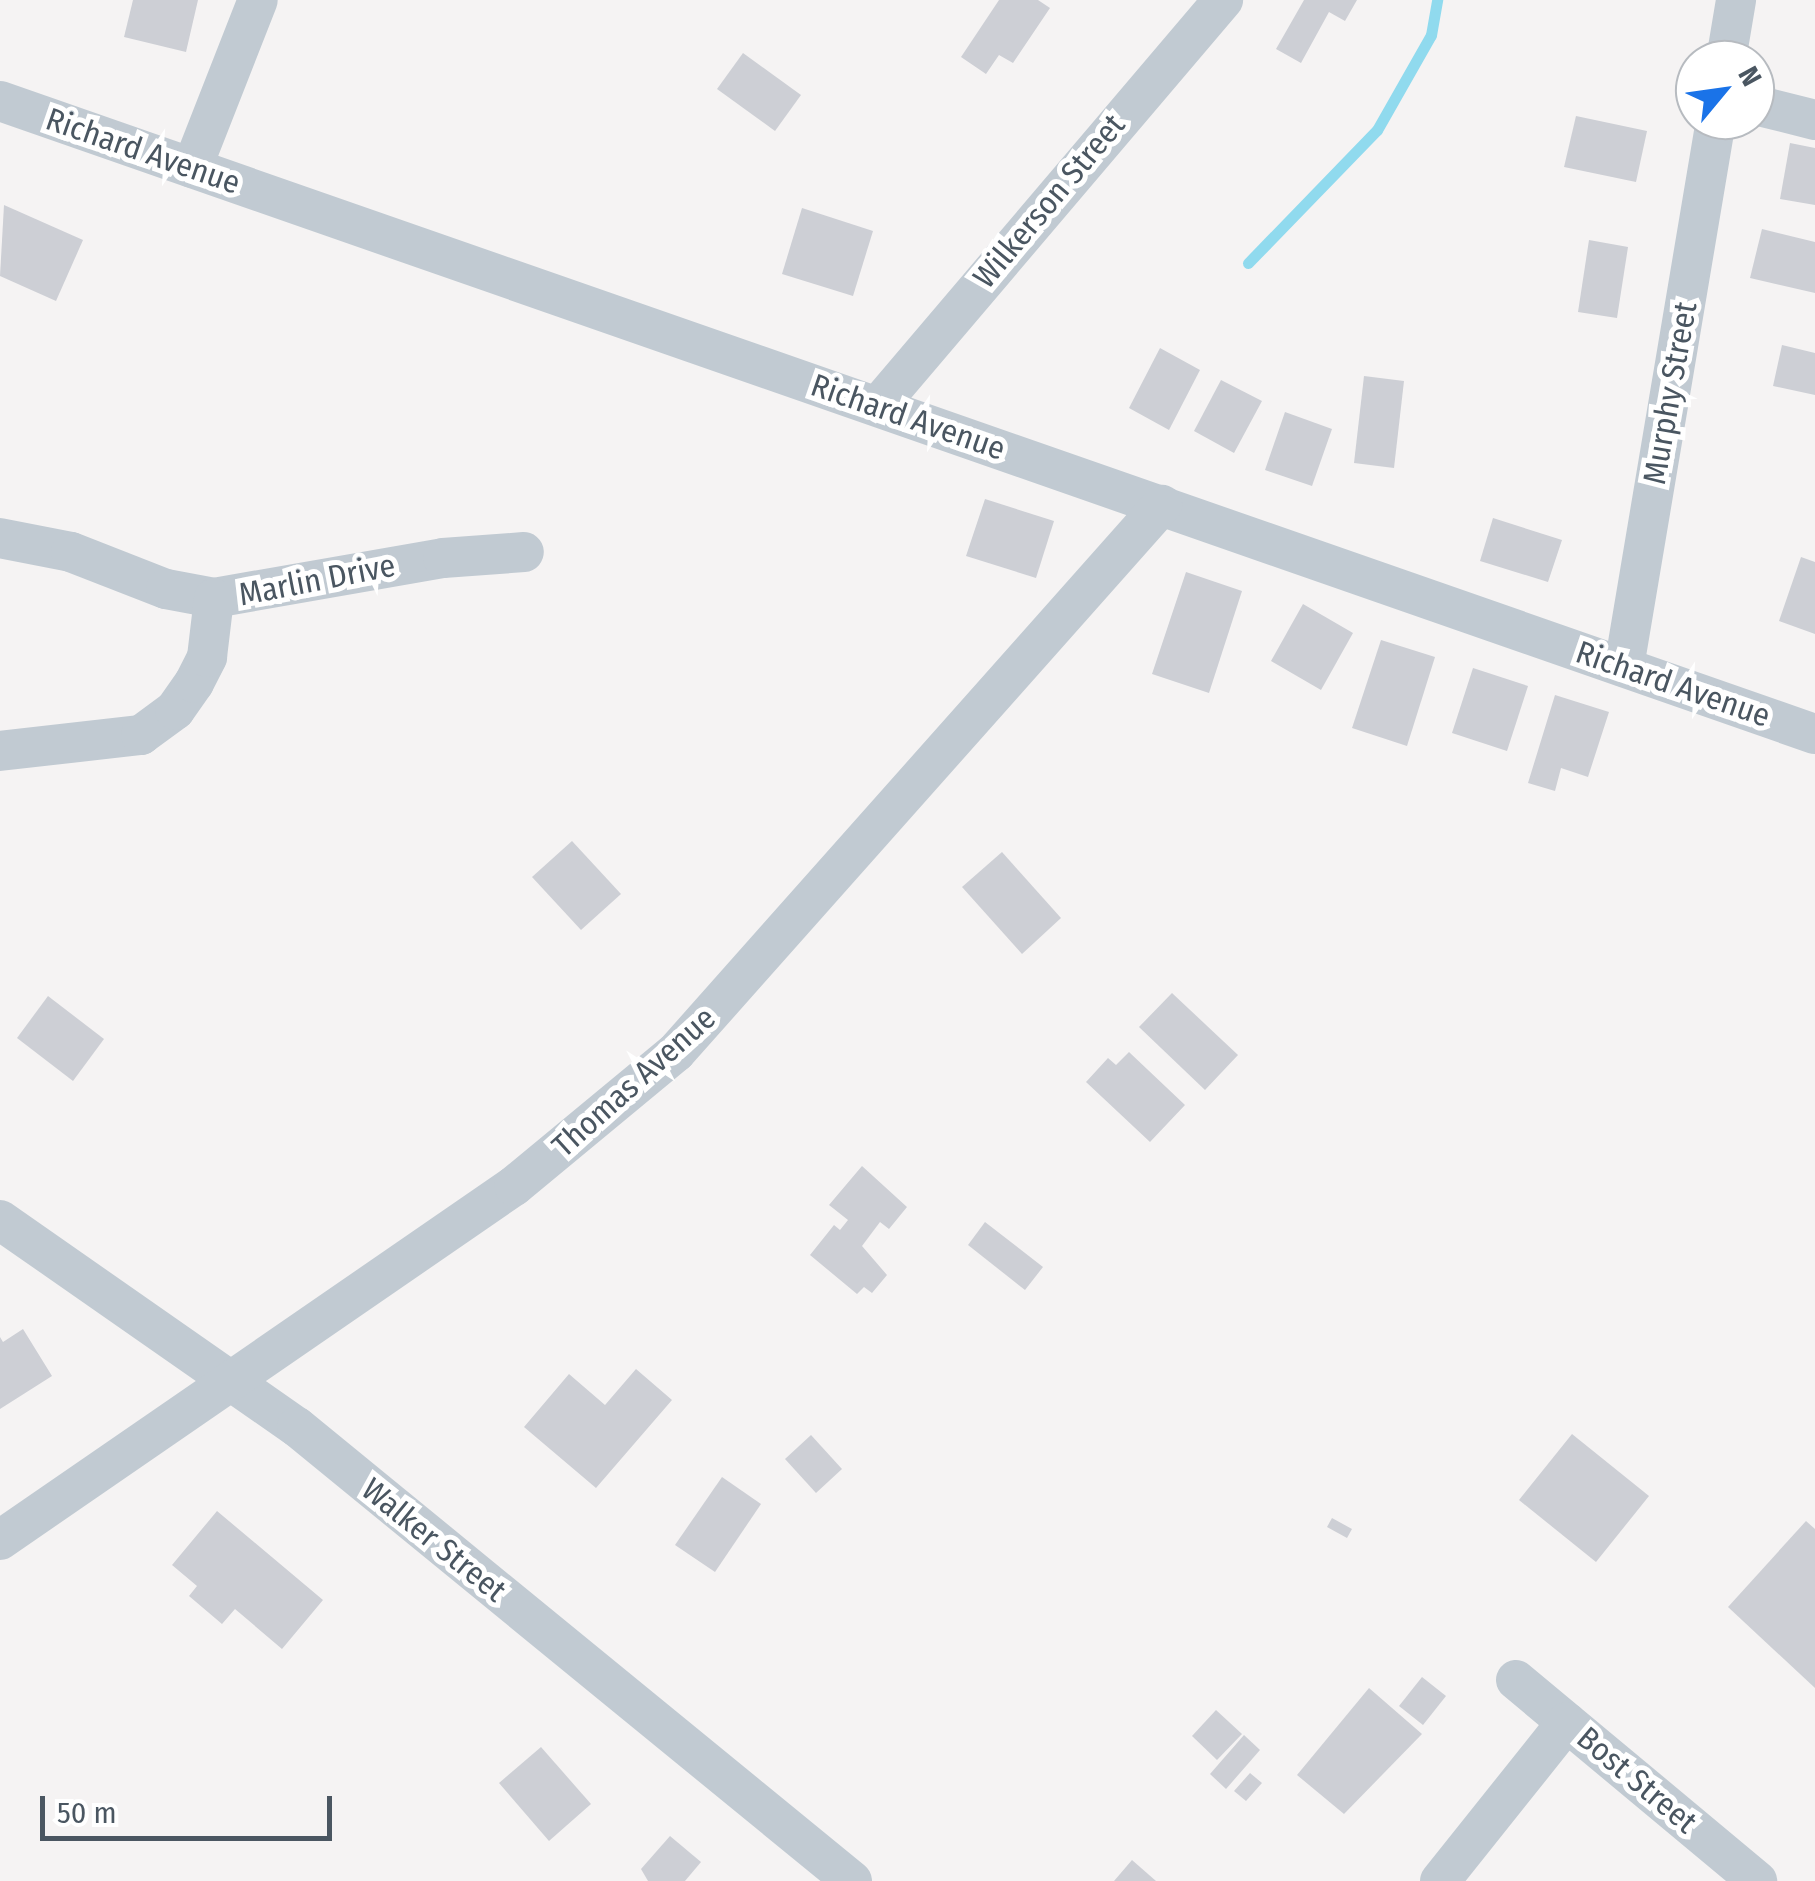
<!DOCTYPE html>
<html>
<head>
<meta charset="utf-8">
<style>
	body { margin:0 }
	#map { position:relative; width:1815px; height:1881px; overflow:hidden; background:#f5f3f3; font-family:"Fira Sans Condensed",sans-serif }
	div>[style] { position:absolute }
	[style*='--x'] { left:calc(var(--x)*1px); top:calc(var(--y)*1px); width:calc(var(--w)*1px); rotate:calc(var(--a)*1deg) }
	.stream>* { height:11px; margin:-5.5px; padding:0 5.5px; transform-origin:5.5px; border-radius:5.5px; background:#90daee }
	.building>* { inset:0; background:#cdcfd5 }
	.minor>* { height:40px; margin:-20px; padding:0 20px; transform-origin:20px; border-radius:20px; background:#c1cad2 }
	span { translate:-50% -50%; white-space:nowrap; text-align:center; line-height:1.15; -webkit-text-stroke:10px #fff; paint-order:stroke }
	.street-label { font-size:32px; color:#4a5661 }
	.north { position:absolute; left:1675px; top:40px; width:100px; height:100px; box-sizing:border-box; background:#fff; border:2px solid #b7bbc0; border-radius:50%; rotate:61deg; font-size:28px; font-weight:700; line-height:40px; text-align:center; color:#4a5661 }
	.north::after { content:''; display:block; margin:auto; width:35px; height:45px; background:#1a73e8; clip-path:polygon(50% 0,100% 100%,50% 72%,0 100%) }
	.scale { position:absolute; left:40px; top:1796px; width:292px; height:45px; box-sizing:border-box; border:5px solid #4a5661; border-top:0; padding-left:12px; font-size:30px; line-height:35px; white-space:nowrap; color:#4a5661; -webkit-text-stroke:8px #fff; paint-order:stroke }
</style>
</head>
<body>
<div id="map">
	<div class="stream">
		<i style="--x:1248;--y:263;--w:185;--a:-45.9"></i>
		<i style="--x:1377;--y:130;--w:109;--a:-60.4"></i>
		<i style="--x:1431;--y:35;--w:36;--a:-80"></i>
	</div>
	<div class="building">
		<i style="clip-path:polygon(133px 0,198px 0,186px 52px,124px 37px)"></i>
		<i style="clip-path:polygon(999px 0,1038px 0,1050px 8px,1013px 63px,999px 55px,986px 74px,961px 57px)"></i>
		<i style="clip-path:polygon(1304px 0,1357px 0,1345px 21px,1329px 12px,1301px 63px,1276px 49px)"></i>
		<i style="clip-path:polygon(743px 53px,801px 95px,775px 131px,717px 89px)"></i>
		<i style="clip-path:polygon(1576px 116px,1647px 131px,1636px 182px,1564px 167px)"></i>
		<i style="clip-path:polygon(1790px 143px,1815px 148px,1815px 205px,1780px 199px)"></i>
		<i style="clip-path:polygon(4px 205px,83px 240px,56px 301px,0 276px)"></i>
		<i style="clip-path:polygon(802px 208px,873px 231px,853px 296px,782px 274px)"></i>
		<i style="clip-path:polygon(1762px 229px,1815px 242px,1815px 293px,1750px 278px)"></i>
		<i style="clip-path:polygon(1589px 240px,1628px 247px,1617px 318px,1578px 312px)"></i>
		<i style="clip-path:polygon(1782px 345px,1815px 353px,1815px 395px,1773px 386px)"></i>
		<i style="clip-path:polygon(1160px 348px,1200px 370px,1169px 430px,1129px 408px)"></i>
		<i style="clip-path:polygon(1364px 376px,1404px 381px,1394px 468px,1354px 463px)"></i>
		<i style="clip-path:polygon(1221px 380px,1262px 401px,1234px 453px,1194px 431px)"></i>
		<i style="clip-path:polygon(1285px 412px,1332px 429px,1312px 486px,1265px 470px)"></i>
		<i style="clip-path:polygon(985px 499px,1054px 521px,1036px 578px,966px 556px)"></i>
		<i style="clip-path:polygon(1493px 518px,1562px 540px,1548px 582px,1480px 561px)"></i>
		<i style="clip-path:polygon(1801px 557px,1815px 562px,1815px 634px,1779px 621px)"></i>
		<i style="clip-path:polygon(1186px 572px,1242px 591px,1209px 693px,1152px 674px)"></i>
		<i style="clip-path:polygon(1303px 604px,1353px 633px,1321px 690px,1271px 661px)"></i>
		<i style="clip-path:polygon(1381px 640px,1435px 657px,1407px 746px,1352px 728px)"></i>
		<i style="clip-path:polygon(1473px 668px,1528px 686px,1507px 751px,1452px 733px)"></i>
		<i style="clip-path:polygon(1555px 695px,1609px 712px,1588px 777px,1561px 768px,1555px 791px,1528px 783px)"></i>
		<i style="clip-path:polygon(572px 841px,621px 894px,581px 930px,532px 877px)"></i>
		<i style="clip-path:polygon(1002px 852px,1061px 918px,1022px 954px,962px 887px)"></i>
		<i style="clip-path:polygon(1172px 993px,1238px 1055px,1205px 1090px,1139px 1027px)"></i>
		<i style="clip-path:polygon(48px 996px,104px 1039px,73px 1081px,17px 1038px)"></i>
		<i style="clip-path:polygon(1129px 1052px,1185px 1105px,1150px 1142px,1086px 1082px,1108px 1058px,1116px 1065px)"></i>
		<i style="clip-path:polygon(862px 1166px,907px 1207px,889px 1229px,880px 1222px,862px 1246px,887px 1275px,872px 1293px,864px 1287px,857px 1294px,810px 1255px,834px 1225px,840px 1230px,848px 1220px,829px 1205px)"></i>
		<i style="clip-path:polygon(985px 1222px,1043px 1267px,1025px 1290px,968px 1245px)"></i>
		<i style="clip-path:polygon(23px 1329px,52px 1376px,0 1409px,0 1337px,3px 1342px)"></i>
		<i style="clip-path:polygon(636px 1369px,672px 1400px,596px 1488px,524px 1427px,569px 1374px,605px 1405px)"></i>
		<i style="clip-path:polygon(1572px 1434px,1649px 1496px,1596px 1562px,1519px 1500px)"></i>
		<i style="clip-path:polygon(811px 1435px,842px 1469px,816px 1493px,785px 1459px)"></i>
		<i style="clip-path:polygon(722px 1477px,761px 1504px,715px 1572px,675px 1545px)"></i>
		<i style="clip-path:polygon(217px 1511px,323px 1600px,282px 1649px,235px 1609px,222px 1624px,189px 1596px,197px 1586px,172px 1565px)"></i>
		<i style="clip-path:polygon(1332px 1518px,1352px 1529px,1347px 1538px,1327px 1527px)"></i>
		<i style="clip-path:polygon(1806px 1521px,1815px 1529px,1815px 1688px,1728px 1607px)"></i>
		<i style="clip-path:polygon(1422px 1677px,1446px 1696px,1423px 1725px,1399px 1706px)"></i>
		<i style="clip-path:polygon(1369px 1688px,1422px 1734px,1344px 1814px,1297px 1775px)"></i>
		<i style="clip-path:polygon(1216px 1710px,1242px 1734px,1217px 1760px,1192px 1736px)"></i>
		<i style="clip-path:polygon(1244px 1735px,1260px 1750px,1226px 1789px,1210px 1774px)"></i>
		<i style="clip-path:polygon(541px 1747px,591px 1804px,549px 1841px,499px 1783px)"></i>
		<i style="clip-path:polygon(1250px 1773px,1262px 1783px,1246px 1801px,1234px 1791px)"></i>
		<i style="clip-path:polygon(670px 1836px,701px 1862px,685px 1881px,648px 1881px,641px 1869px)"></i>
		<i style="clip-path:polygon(1132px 1860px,1156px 1881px,1114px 1881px)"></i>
	</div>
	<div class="minor">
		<i style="--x:1726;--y:60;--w:61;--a:-80.5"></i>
		<i style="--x:0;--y:101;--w:1922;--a:19.23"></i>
		<i style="--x:1755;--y:105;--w:62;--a:14"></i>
		<i style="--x:192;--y:168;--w:180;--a:-68.6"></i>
		<i style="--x:878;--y:406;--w:533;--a:-49.64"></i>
		<i style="--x:0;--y:538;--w:72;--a:11.2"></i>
		<i style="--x:71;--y:552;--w:102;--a:21.3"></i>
		<i style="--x:166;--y:589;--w:49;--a:10.6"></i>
		<i style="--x:214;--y:598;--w:232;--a:-9.9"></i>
		<i style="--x:443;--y:558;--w:81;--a:-4.2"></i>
		<i style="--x:1624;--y:667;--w:555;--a:-80.45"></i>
		<i style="--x:0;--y:751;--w:142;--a:-6.5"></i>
		<i style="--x:141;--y:735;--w:42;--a:-36.3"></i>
		<i style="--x:175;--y:710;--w:33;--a:-55"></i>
		<i style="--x:194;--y:683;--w:29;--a:-63"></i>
		<i style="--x:207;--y:657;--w:59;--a:-83.2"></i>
		<i style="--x:0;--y:1220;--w:362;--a:34.9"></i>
		<i style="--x:297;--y:1427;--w:717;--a:39.28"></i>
		<i style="--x:0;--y:1540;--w:624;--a:-34.56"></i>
		<i style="--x:514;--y:1186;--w:210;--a:-39.6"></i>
		<i style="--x:676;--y:1052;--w:732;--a:-48.38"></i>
		<i style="--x:1516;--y:1680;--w:314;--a:39.8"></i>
		<i style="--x:1440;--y:1881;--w:203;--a:-51.4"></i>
	</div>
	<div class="street-label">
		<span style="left:143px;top:151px;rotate:19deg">Richard Avenue</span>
		<span style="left:1049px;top:201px;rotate:-50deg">Wilkerson Street</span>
		<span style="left:1670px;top:393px;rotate:-80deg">Murphy Street</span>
		<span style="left:908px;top:417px;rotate:19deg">Richard Avenue</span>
		<span style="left:317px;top:580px;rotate:-11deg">Marlin Drive</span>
		<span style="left:1673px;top:684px;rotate:19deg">Richard Avenue</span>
		<span style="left:634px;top:1082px;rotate:-42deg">Thomas Avenue</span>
		<span style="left:434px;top:1540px;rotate:39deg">Walker Street</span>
		<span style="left:1637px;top:1780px;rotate:40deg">Bost Street</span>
	</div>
	<div class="north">N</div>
	<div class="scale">50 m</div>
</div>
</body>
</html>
